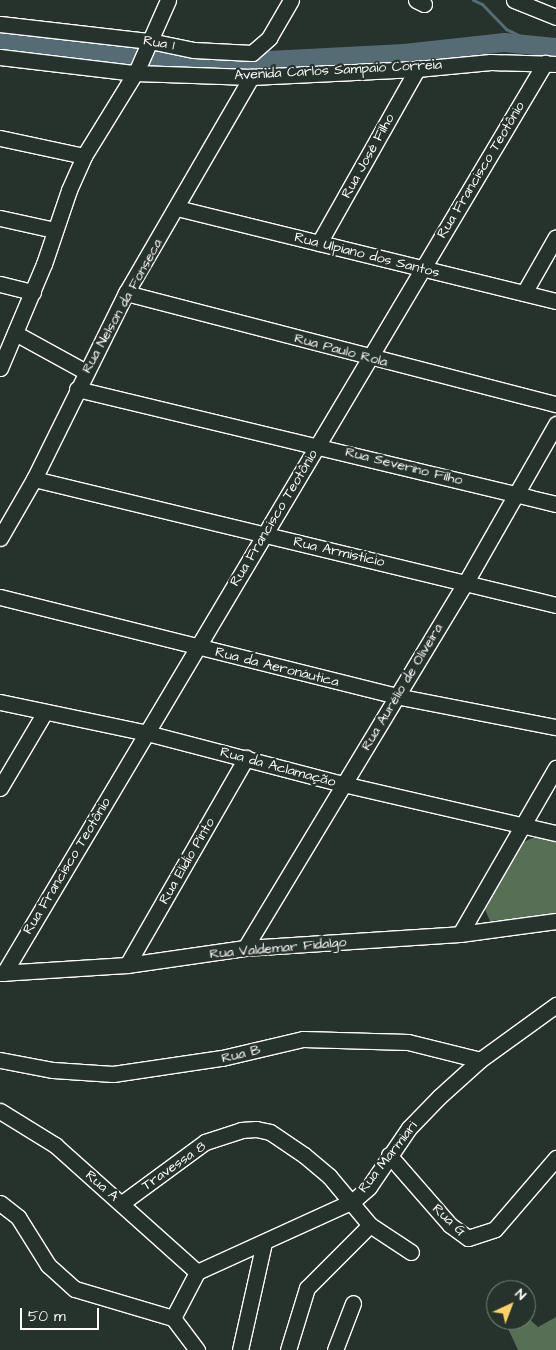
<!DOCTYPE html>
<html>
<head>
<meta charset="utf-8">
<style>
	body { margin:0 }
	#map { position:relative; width:556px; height:1350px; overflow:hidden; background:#26332d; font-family:"Architects Daughter",sans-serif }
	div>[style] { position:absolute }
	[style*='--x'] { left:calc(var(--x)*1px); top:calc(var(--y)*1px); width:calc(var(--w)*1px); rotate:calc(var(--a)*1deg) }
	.green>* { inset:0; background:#576f55 }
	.stream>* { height:3px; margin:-1.5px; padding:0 1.5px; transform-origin:1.5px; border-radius:1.5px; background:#556c74 }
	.river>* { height:19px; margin:-9.5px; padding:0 9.5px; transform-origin:9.5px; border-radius:9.5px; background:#556c74 }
	.roads { filter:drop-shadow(1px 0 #fff) drop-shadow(-1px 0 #fff) drop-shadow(0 1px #fff) drop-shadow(0 -1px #fff) }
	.minor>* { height:15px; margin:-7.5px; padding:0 7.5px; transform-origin:7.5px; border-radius:7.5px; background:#26332d }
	span { translate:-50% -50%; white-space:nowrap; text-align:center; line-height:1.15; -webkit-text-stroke:4.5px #26332d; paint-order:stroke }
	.street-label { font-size:14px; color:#fff }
	.north { position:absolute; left:486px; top:1280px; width:50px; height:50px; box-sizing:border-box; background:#26332d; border:1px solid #7d8581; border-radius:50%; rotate:43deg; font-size:14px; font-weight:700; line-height:20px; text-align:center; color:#fff }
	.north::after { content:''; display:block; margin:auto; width:18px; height:22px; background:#ffd166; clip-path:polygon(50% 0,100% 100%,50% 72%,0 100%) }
	.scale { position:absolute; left:20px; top:1308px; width:79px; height:22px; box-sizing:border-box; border:2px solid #fff; border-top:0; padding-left:6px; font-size:15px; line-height:18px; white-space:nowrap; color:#fff; -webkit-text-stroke:4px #26332d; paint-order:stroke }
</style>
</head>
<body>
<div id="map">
	<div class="green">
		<i style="clip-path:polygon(538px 836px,556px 840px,556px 916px,490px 921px,484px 907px,523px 842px)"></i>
		<i style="clip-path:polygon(526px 1316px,538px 1327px,556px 1317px,556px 1350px,518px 1350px,504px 1320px,526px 1320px)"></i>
	</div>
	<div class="stream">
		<i style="--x:473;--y:0;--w:10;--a:24"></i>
		<i style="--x:482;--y:4;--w:35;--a:46"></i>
		<i style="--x:506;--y:29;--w:32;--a:26"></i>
	</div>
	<div class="river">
		<i style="--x:0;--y:40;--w:178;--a:6.4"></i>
		<i style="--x:177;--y:60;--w:53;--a:2.2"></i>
		<i style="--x:230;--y:62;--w:174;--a:-3"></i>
		<i style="--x:404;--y:53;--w:101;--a:-6.3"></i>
		<i style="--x:504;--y:42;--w:52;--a:5.5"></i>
	</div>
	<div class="roads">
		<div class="minor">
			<i style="--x:416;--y:0;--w:9;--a:27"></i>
			<i style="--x:514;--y:0;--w:45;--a:22"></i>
			<i style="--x:0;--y:24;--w:151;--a:6.5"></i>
			<i style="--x:150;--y:41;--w:45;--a:11.6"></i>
			<i style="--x:194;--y:50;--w:58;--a:3"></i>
			<i style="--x:252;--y:53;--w:23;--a:-41"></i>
			<i style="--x:269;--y:38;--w:44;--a:-59.9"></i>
			<i style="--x:0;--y:57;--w:136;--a:6.8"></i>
			<i style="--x:135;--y:73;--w:116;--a:2"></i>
			<i style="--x:251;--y:77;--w:166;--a:-2.8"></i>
			<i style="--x:417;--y:69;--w:74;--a:-5.4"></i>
			<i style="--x:491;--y:62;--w:65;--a:1.8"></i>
			<i style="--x:0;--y:138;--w:86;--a:12.1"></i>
			<i style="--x:177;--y:208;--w:390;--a:13.8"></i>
			<i style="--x:0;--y:218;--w:55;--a:12.5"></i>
			<i style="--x:319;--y:243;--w:200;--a:-60.6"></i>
			<i style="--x:0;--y:284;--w:34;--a:14"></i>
			<i style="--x:126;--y:293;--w:444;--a:14.5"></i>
			<i style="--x:524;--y:293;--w:64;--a:-60.3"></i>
			<i style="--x:15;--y:333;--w:81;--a:28.8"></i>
			<i style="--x:0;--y:368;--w:113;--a:-67.1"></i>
			<i style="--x:44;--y:264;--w:78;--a:-71.3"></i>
			<i style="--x:69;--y:190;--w:37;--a:-66"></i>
			<i style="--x:84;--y:156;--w:101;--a:-58.4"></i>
			<i style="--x:137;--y:70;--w:77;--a:-66.1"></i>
			<i style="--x:77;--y:389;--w:493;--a:13.5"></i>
			<i style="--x:34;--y:479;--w:537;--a:13.57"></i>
			<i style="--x:0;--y:538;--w:68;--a:-60"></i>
			<i style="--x:34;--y:479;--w:208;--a:-63.7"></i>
			<i style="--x:126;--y:293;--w:250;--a:-59.9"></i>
			<i style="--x:0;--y:597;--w:408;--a:14"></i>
			<i style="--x:396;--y:696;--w:163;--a:11"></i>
			<i style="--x:0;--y:702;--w:150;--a:11.9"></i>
			<i style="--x:147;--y:733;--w:203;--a:14.6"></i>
			<i style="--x:343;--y:784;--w:219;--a:13"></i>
			<i style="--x:0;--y:788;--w:88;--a:-59.4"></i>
			<i style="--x:460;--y:934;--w:192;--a:-60"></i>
			<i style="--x:245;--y:948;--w:428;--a:-58.9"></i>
			<i style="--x:466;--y:582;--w:182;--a:-60.3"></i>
			<i style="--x:127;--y:965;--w:239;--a:-60.1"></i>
			<i style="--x:0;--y:973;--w:127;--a:-3.6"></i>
			<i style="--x:127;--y:965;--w:119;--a:-8.2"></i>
			<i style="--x:245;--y:948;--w:215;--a:-3.7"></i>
			<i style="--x:460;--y:934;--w:97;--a:-7.7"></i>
			<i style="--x:4;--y:973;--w:1059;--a:-59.27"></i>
			<i style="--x:0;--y:1060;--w:54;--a:10.7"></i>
			<i style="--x:53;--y:1070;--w:60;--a:3.8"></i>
			<i style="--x:113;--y:1074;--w:110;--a:-8.4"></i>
			<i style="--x:222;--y:1058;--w:83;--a:-13.2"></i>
			<i style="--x:303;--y:1039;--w:105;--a:1.6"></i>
			<i style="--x:408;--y:1042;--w:74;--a:14"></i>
			<i style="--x:0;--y:1111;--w:65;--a:31.7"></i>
			<i style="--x:55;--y:1145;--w:191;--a:41.8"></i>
			<i style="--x:389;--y:1155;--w:93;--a:48.9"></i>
			<i style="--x:450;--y:1225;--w:22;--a:36"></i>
			<i style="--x:468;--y:1238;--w:28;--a:-18"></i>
			<i style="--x:495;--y:1229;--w:94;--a:-49.3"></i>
			<i style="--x:0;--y:1203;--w:23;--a:38"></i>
			<i style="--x:18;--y:1217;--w:57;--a:58"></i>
			<i style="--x:48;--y:1265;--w:36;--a:42"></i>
			<i style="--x:75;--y:1289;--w:102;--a:16.5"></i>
			<i style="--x:122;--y:1203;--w:103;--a:-36.3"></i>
			<i style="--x:205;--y:1142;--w:38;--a:-18"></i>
			<i style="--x:241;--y:1130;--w:15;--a:-4"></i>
			<i style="--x:256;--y:1129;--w:14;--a:12"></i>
			<i style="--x:270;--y:1132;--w:41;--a:34.1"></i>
			<i style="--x:304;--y:1155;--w:33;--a:40"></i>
			<i style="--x:329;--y:1176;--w:64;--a:50.1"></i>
			<i style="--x:370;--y:1225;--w:49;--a:33.4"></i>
			<i style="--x:197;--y:1272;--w:171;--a:-24.5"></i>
			<i style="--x:353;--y:1201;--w:21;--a:-41"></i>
			<i style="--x:369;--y:1187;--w:71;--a:-55.9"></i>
			<i style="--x:409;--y:1128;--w:43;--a:-45.9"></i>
			<i style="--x:439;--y:1097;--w:55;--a:-42.1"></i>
			<i style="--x:480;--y:1060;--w:94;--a:-35.9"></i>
			<i style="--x:173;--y:1318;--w:52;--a:-62.4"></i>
			<i style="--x:173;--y:1318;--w:40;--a:53"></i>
			<i style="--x:240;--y:1350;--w:110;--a:-77.4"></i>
			<i style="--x:288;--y:1350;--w:65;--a:-73"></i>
			<i style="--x:307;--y:1288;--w:89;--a:-45"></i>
			<i style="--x:335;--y:1350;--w:50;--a:-69"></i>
		</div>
	</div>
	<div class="street-label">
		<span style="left:159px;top:43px;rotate:10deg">Rua 1</span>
		<span style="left:338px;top:70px;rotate:-3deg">Avenida Carlos Sampaio Correia</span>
		<span style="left:368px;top:156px;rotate:-61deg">Rua José Filho</span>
		<span style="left:481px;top:170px;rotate:-59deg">Rua Francisco Teotônio</span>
		<span style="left:367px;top:255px;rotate:14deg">Rua Ulpiano dos Santos</span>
		<span style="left:122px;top:306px;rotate:-61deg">Rua Nelson da Fonseca</span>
		<span style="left:341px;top:350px;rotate:15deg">Rua Paulo Rola</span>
		<span style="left:404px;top:466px;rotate:14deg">Rua Severino Filho</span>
		<span style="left:274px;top:518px;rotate:-59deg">Rua Francisco Teotônio</span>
		<span style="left:339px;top:552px;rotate:13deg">Rua Armistício</span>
		<span style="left:277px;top:667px;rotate:14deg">Rua da Aeronáutica</span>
		<span style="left:402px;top:687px;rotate:-59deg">Rua Aurélio de Oliveira</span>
		<span style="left:278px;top:767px;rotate:15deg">Rua da Aclamação</span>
		<span style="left:187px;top:861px;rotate:-60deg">Rua Elidio Pinto</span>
		<span style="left:67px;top:866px;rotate:-59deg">Rua Francisco Teotônio</span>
		<span style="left:278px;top:948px;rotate:-5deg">Rua Valdemar Fidalgo</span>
		<span style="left:241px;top:1054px;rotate:-13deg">Rua B</span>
		<span style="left:388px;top:1157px;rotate:-52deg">Rua Marmiari</span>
		<span style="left:174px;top:1166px;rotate:-35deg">Travessa 8</span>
		<span style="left:102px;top:1186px;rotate:41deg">Rua A</span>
		<span style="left:449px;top:1220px;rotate:43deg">Rua G</span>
	</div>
	<div class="north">N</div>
	<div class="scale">50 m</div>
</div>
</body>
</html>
